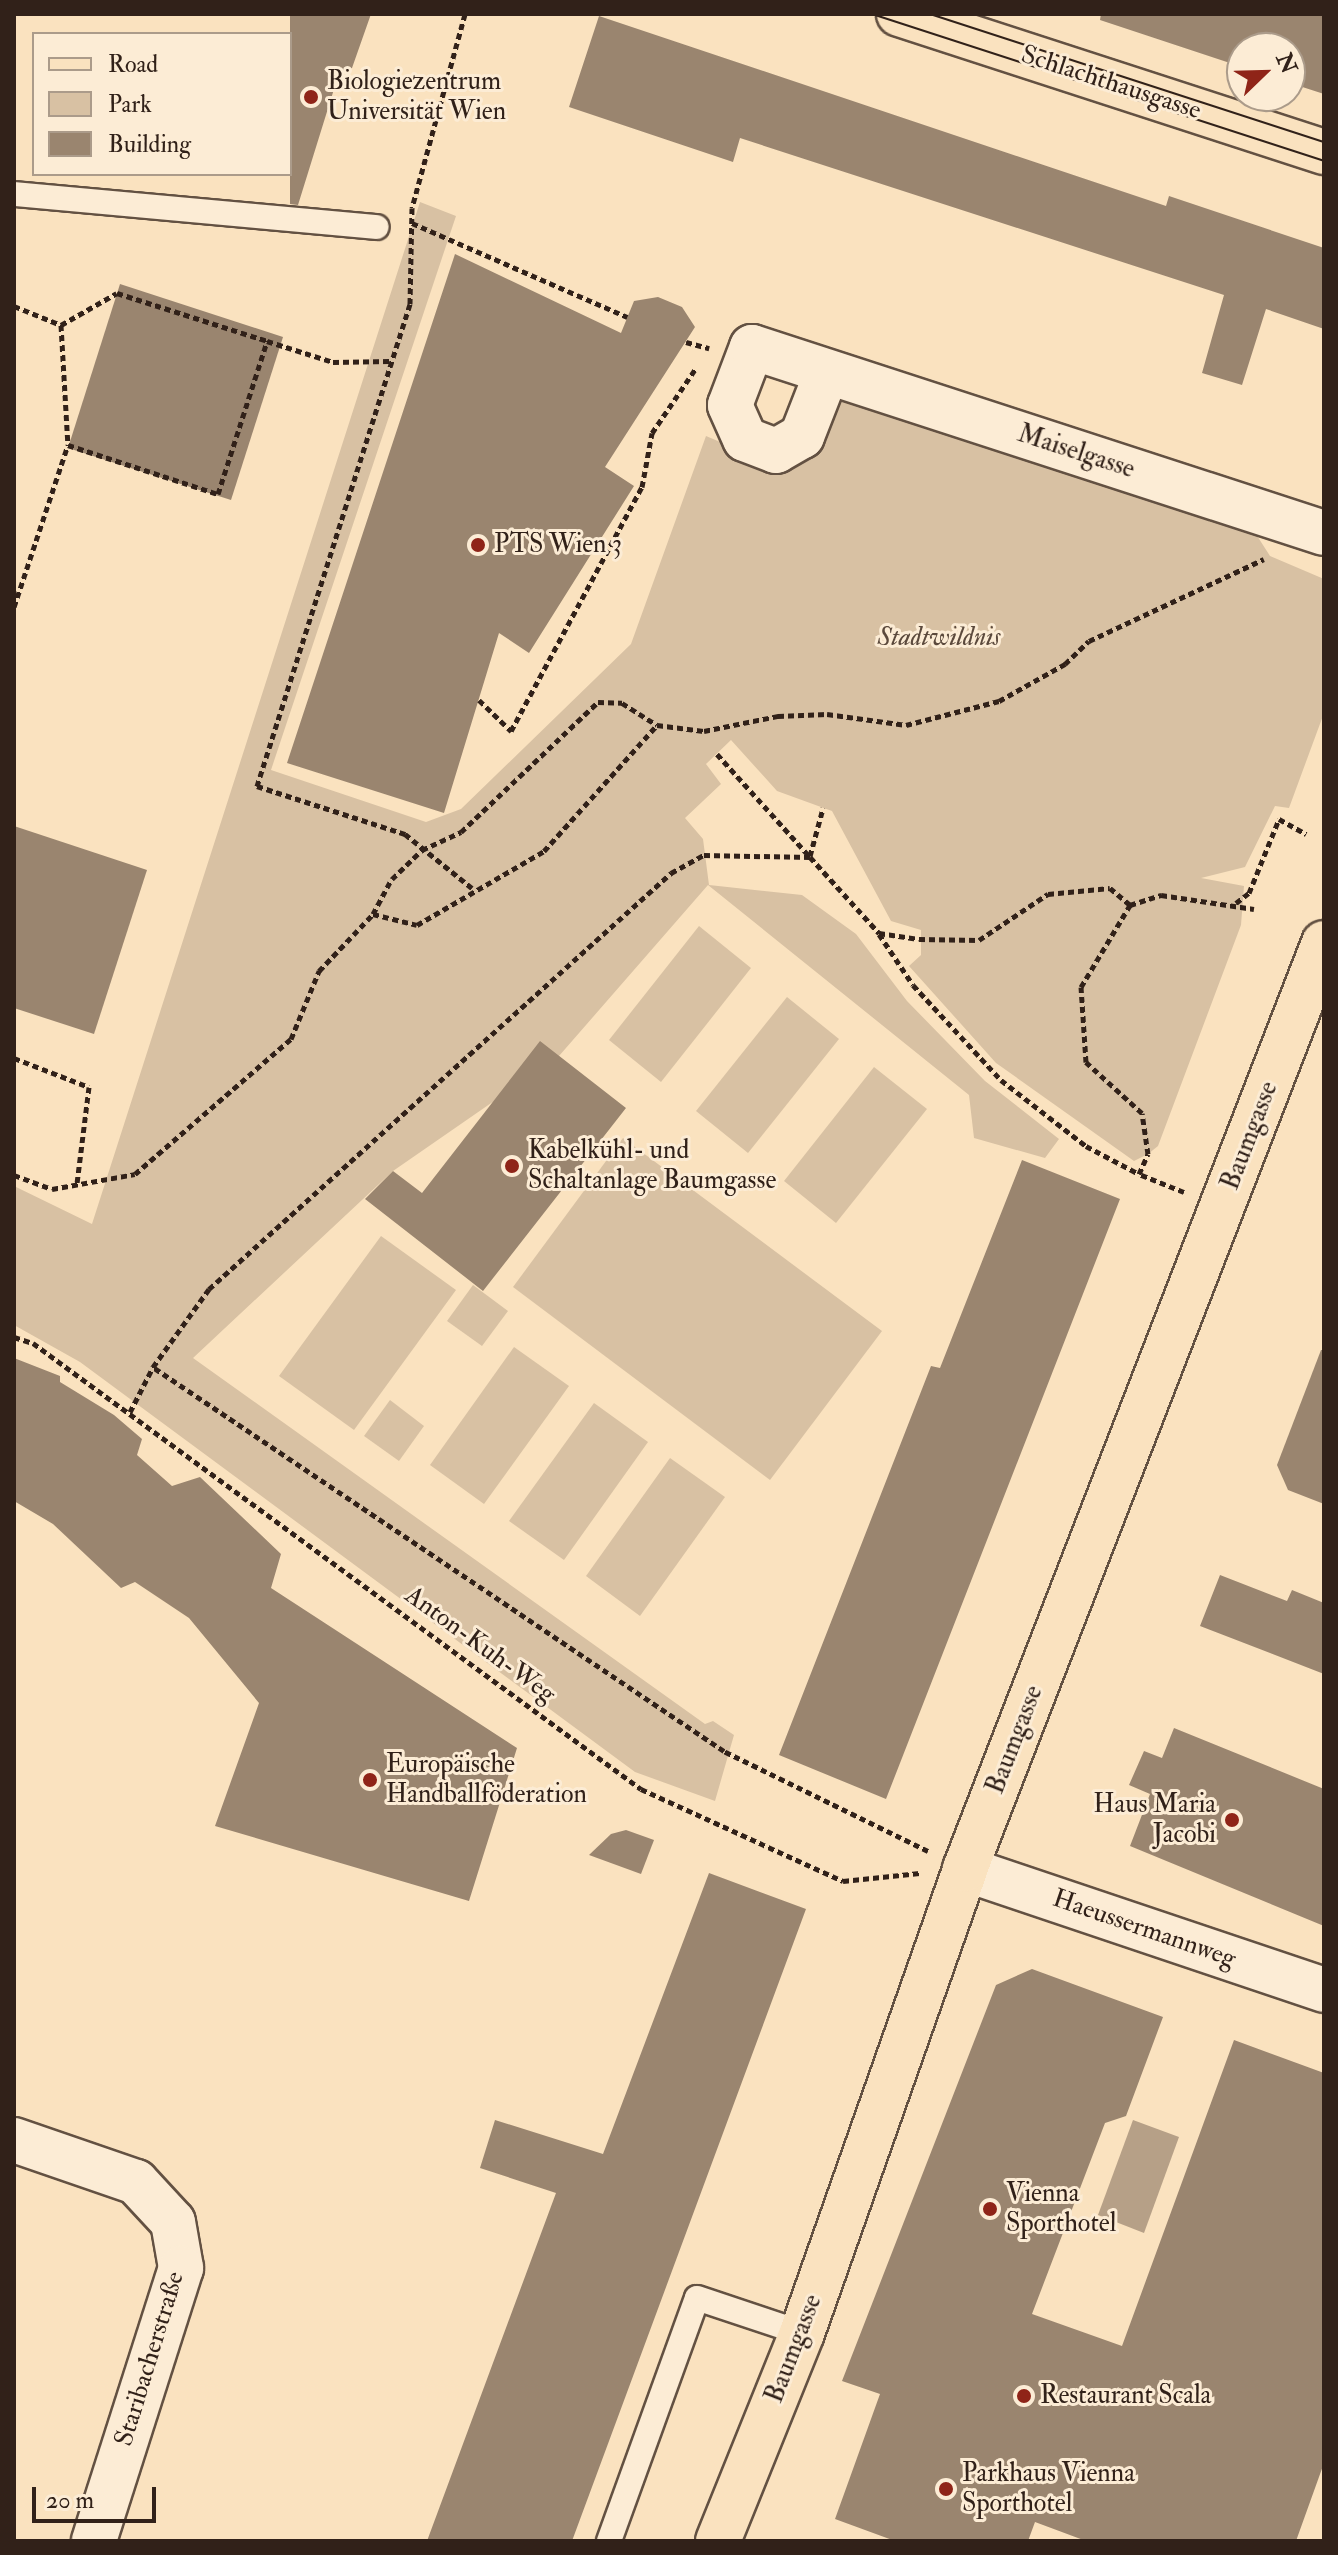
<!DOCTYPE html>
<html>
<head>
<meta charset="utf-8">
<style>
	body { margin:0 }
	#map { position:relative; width:1338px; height:2555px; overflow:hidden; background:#fae2bf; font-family:"IM FELL Double Pica",serif }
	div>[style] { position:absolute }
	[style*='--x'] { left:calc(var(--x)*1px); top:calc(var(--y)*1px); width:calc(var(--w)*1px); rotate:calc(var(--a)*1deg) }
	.green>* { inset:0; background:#d8c1a3 }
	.water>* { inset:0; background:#b6a087 }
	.building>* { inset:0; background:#9a856f }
	.path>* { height:5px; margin-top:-2.5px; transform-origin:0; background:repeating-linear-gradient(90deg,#312119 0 6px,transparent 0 10px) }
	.roads { filter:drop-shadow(2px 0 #635142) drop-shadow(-2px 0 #635142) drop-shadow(0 2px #635142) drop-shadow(0 -2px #635142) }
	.service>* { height:24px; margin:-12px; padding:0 12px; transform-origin:12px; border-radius:12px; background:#fcecd5 }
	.minor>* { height:44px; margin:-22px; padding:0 22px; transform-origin:22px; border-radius:22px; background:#fcecd5 }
	.primary>* { height:44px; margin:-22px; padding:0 22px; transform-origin:22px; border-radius:22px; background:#fae2bf }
	.tram>* { height:2px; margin:-1px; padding:0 1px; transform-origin:1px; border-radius:1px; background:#312119 }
	.dots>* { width:22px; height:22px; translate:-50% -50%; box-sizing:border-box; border:4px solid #fcecd5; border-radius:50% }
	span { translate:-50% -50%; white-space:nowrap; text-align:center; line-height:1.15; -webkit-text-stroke:6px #fcecd5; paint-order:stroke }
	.poi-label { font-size:26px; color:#312119 }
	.left { translate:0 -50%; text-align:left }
	.right { translate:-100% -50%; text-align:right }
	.street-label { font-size:26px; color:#312119 }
	.park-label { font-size:26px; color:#5b493c; font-style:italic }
	.frame { position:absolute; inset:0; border:16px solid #312119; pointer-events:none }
	.legend { position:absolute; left:32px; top:32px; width:260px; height:144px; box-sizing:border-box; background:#fcecd5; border:2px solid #ab9b8a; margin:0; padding:10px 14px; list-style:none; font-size:24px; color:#312119 }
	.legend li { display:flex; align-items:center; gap:16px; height:40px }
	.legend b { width:40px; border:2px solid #ab9b8a }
	.north { position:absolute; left:1226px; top:32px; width:80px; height:80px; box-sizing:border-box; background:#fcecd5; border:2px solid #ab9b8a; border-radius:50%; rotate:67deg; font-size:22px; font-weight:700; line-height:32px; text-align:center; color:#312119 }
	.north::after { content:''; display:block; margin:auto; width:28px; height:36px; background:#8f2418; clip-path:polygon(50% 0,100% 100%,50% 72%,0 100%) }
	.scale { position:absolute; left:32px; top:2487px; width:124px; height:36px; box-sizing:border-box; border:4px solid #312119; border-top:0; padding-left:10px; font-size:24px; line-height:28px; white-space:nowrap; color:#312119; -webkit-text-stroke:6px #fcecd5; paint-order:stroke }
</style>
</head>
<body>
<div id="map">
	<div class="green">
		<i style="clip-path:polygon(420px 202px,456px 216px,271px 770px,426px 822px,461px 809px,631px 644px,706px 436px,770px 463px,811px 450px,848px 391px,1254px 531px,1270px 556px,1324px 579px,1324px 713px,1289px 808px,1275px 806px,1245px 867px,1201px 878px,1244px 886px,1241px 925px,1158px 1146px,1148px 1154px,1134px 1161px,996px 1063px,909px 966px,921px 955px,921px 930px,891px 921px,832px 811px,777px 791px,731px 740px,706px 764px,721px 784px,685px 818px,703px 839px,709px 885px,802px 895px,856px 934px,907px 1001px,985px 1081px,1059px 1139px,1045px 1158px,974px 1138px,969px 1095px,708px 885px,559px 1056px,393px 1171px,193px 1358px,705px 1724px,713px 1721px,734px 1735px,715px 1801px,635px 1772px,80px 1362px,14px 1325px,14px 1186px,92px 1224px)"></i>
		<i style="clip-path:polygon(699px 926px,751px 968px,661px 1082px,609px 1040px)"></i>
		<i style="clip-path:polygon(787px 997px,839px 1039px,748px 1153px,696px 1111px)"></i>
		<i style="clip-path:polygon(874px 1067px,927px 1109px,836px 1223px,784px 1181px)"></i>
		<i style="clip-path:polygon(623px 1138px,882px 1331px,770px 1480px,513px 1287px)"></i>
		<i style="clip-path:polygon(381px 1236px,456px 1290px,354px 1430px,279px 1376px)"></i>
		<i style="clip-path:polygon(473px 1285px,508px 1311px,482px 1346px,447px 1321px)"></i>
		<i style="clip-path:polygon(514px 1347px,569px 1386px,484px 1504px,430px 1465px)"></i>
		<i style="clip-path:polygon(390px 1400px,424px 1426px,399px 1461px,364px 1436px)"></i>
		<i style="clip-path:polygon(594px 1403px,648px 1442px,564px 1560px,509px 1521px)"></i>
		<i style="clip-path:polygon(670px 1458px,725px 1497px,640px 1616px,586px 1576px)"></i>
	</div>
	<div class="water">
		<i style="clip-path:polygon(1133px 2120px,1179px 2137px,1144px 2233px,1098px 2215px)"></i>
	</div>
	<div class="building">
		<i style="clip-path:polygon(290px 14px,371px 14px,352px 68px,339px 73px,298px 205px,290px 204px)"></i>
		<i style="clip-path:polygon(1101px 14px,1324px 14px,1324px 94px,1290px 83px,1290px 48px,1242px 48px,1242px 67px,1100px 20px)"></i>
		<i style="clip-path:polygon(599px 16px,1166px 206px,1169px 196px,1324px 248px,1324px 329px,1266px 309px,1242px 385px,1202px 373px,1224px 295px,740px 138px,733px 162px,569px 107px)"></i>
		<i style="clip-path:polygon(455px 254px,621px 333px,634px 301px,658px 297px,682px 307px,695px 327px,605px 467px,634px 486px,529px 653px,499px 633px,444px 813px,287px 763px)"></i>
		<i style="clip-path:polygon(120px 284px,283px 337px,231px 500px,68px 448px)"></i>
		<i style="clip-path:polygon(14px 826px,147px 870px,94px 1034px,14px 1008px)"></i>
		<i style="clip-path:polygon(540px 1041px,626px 1108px,483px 1291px,365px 1199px,393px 1171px,422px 1193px)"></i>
		<i style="clip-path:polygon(1022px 1160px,1120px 1199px,886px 1799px,779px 1755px,931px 1366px,940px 1368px)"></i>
		<i style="clip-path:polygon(1321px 1350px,1324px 1350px,1324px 1504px,1288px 1490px,1277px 1465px)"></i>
		<i style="clip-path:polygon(14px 1358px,60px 1376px,60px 1382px,114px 1415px,142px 1439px,137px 1455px,172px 1486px,200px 1477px,281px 1554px,271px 1588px,517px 1748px,469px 1901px,215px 1826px,259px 1703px,189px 1618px,135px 1582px,121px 1588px,53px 1524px,14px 1501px)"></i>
		<i style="clip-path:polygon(1220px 1575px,1287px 1601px,1292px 1590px,1324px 1603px,1324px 1674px,1200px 1626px)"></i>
		<i style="clip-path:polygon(1174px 1728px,1324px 1789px,1324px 1926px,1130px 1846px,1150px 1794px,1129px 1785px,1144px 1751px,1162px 1758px)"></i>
		<i style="clip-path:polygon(626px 1830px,654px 1840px,641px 1874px,589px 1855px,611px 1834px)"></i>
		<i style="clip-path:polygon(709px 1873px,806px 1909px,572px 2541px,427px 2541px,556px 2193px,480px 2168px,495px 2120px,603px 2154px)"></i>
		<i style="clip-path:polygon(1032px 1969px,1163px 2017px,1126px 2116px,1105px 2123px,1032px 2314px,1122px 2346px,1234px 2040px,1324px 2073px,1324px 2463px,1296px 2541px,1086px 2541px,1035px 2522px,1028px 2541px,895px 2541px,835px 2519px,880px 2394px,842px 2381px,996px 1985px)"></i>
	</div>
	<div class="path">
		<i style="--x:465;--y:14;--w:201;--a:105.3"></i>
		<i style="--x:412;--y:208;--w:96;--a:91.2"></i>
		<i style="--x:410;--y:304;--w:506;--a:107.61"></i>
		<i style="--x:257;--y:786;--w:156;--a:18"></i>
		<i style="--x:405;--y:834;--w:86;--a:38.9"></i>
		<i style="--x:412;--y:223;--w:235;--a:23.6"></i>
		<i style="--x:14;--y:306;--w:51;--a:22"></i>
		<i style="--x:61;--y:325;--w:120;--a:86.7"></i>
		<i style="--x:61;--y:325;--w:64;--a:-29.7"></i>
		<i style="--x:117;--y:293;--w:157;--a:17.7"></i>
		<i style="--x:686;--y:342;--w:24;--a:15"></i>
		<i style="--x:14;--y:607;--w:171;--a:-71.6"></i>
		<i style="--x:68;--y:445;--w:158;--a:18.1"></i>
		<i style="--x:218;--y:494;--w:161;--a:-72.2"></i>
		<i style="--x:267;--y:341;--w:69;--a:17.7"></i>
		<i style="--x:333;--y:362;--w:57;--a:-1"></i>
		<i style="--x:479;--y:700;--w:45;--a:44.1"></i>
		<i style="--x:511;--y:731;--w:277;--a:-61.8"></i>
		<i style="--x:642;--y:487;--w:55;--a:-79.5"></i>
		<i style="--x:652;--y:433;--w:78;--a:-55.9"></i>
		<i style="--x:717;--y:754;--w:139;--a:47.9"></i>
		<i style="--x:810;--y:856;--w:50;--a:-74.8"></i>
		<i style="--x:1236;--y:903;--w:16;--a:-38"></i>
		<i style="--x:1249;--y:893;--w:80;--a:-67.9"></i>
		<i style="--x:1279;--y:819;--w:31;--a:29"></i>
		<i style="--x:373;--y:914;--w:40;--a:-62"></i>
		<i style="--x:392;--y:879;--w:42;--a:-44"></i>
		<i style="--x:422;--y:850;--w:43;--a:-24.8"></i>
		<i style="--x:461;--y:832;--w:189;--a:-43.5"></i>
		<i style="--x:598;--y:702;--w:24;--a:2"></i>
		<i style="--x:622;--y:703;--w:41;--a:32.2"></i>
		<i style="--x:879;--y:934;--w:61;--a:56.3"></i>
		<i style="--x:913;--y:985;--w:129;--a:47.2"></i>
		<i style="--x:1001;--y:1080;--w:108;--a:37.8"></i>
		<i style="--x:1086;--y:1146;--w:60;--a:27.8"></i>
		<i style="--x:14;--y:1058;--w:80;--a:21.1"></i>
		<i style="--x:89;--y:1087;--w:97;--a:97.1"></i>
		<i style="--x:14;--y:1175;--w:40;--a:20.2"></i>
		<i style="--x:52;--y:1189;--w:84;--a:-10.2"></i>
		<i style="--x:135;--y:1174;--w:206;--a:-40.9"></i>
		<i style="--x:291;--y:1039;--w:74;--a:-67.6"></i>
		<i style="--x:319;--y:971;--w:79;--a:-46.5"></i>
		<i style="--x:373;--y:914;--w:45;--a:14"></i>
		<i style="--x:417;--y:925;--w:147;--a:-30.2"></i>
		<i style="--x:544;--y:851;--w:169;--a:-48.1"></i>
		<i style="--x:657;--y:725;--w:47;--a:7.3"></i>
		<i style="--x:704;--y:731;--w:76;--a:-11.5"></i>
		<i style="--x:778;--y:716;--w:49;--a:-2.3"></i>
		<i style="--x:827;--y:714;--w:80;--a:7.9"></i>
		<i style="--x:906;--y:725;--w:96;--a:-14.5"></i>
		<i style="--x:999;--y:701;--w:76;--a:-29.3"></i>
		<i style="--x:1065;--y:664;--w:33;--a:-44"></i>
		<i style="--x:1089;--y:641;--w:193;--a:-25.1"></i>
		<i style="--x:1184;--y:1192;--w:48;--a:-158.2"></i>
		<i style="--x:1139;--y:1174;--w:22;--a:-66"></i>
		<i style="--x:1148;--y:1154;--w:41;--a:-98.3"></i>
		<i style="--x:1142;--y:1113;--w:76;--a:-137.7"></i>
		<i style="--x:1086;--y:1062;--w:75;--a:-93.8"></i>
		<i style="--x:1081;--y:987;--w:96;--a:-59.1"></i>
		<i style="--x:1130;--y:905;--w:33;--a:-18"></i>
		<i style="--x:1161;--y:895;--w:94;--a:8.6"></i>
		<i style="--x:14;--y:1337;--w:20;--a:18"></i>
		<i style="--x:33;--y:1343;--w:754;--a:36.26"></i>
		<i style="--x:641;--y:1789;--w:222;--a:24.5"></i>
		<i style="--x:843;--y:1881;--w:77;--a:-5.9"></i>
		<i style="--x:130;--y:1412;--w:51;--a:-62.9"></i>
		<i style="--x:928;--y:1851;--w:227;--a:-153.9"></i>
		<i style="--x:724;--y:1751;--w:688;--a:-146.08"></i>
		<i style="--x:153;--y:1367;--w:96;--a:-54.3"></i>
		<i style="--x:209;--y:1289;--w:622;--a:-42"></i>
		<i style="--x:671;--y:873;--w:38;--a:-29"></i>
		<i style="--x:704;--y:855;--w:106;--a:1.1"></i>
		<i style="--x:810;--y:857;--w:103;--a:47.8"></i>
		<i style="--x:879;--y:933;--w:40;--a:8.5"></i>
		<i style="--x:919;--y:939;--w:60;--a:1"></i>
		<i style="--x:979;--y:940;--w:83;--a:-33.7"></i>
		<i style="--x:1048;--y:894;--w:62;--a:-5.5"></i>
		<i style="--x:1110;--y:888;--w:26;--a:40"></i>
	</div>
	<div class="roads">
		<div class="service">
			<i style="--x:14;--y:194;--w:364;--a:5.2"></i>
			<i style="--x:609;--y:2541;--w:258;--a:-70.1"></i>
			<i style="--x:697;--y:2298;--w:111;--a:18.4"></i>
		</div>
		<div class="minor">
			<i style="--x:827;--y:372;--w:69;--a:111.3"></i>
			<i style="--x:802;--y:436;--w:30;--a:150"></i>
			<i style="--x:776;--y:451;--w:33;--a:-159"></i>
			<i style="--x:745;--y:439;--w:37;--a:-114"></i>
			<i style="--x:730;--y:405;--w:62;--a:-69.2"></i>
			<i style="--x:752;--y:347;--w:601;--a:18.01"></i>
			<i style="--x:965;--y:1869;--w:379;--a:18.6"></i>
			<i style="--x:14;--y:2140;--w:129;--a:19"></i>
			<i style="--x:136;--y:2182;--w:54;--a:47.2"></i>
			<i style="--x:173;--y:2222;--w:47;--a:80.1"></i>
			<i style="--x:181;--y:2268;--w:287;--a:107.7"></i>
		</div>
		<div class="primary">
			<i style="--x:899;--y:14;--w:447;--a:18"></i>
			<i style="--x:718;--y:2541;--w:224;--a:-68"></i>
			<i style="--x:802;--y:2333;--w:492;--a:-70.6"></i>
			<i style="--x:965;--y:1869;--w:993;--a:-68.81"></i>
		</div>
	</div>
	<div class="tram">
		<i style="--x:872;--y:14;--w:475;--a:18"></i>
		<i style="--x:930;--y:14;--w:414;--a:18"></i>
	</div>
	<div class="dots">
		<i style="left:311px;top:97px;background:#8f2418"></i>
		<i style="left:478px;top:545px;background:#8f2418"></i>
		<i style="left:512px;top:1166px;background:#8f2418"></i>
		<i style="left:370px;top:1780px;background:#8f2418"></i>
		<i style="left:1232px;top:1820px;background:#8f2418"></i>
		<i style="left:990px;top:2209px;background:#8f2418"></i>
		<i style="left:1024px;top:2396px;background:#8f2418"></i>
		<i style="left:946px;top:2489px;background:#8f2418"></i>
	</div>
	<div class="poi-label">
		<span class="left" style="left:327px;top:97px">Biologiezentrum<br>Universität Wien</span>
		<span class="left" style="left:494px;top:545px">PTS Wien 3</span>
		<span class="left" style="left:528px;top:1166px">Kabelkühl- und<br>Schaltanlage Baumgasse</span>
		<span class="left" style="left:386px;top:1780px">Europäische<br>Handballföderation</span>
		<span class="right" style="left:1216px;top:1820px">Haus Maria<br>Jacobi</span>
		<span class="left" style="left:1006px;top:2209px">Vienna<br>Sporthotel</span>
		<span class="left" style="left:1040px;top:2396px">Restaurant Scala</span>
		<span class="left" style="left:962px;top:2489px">Parkhaus Vienna<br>Sporthotel</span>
	</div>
	<div class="street-label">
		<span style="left:1111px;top:83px;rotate:18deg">Schlachthausgasse</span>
		<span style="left:1076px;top:452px;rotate:18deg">Maiselgasse</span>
		<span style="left:1250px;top:1136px;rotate:-69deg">Baumgasse</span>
		<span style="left:480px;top:1645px;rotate:36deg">Anton-Kuh-Weg</span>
		<span style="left:1015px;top:1740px;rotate:-69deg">Baumgasse</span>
		<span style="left:1144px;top:1929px;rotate:19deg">Haeussermannweg</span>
		<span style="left:794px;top:2349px;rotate:-69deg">Baumgasse</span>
		<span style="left:150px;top:2359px;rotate:-73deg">Staribacherstraße</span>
	</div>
	<div class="park-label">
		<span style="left:939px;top:638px">Stadtwildnis</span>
	</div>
	<div class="frame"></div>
	<ul class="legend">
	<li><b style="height:10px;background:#fae2bf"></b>Road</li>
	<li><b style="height:22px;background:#d8c1a3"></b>Park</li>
	<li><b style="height:22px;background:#9a856f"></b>Building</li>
	</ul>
	<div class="north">N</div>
	<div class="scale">20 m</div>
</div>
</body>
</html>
